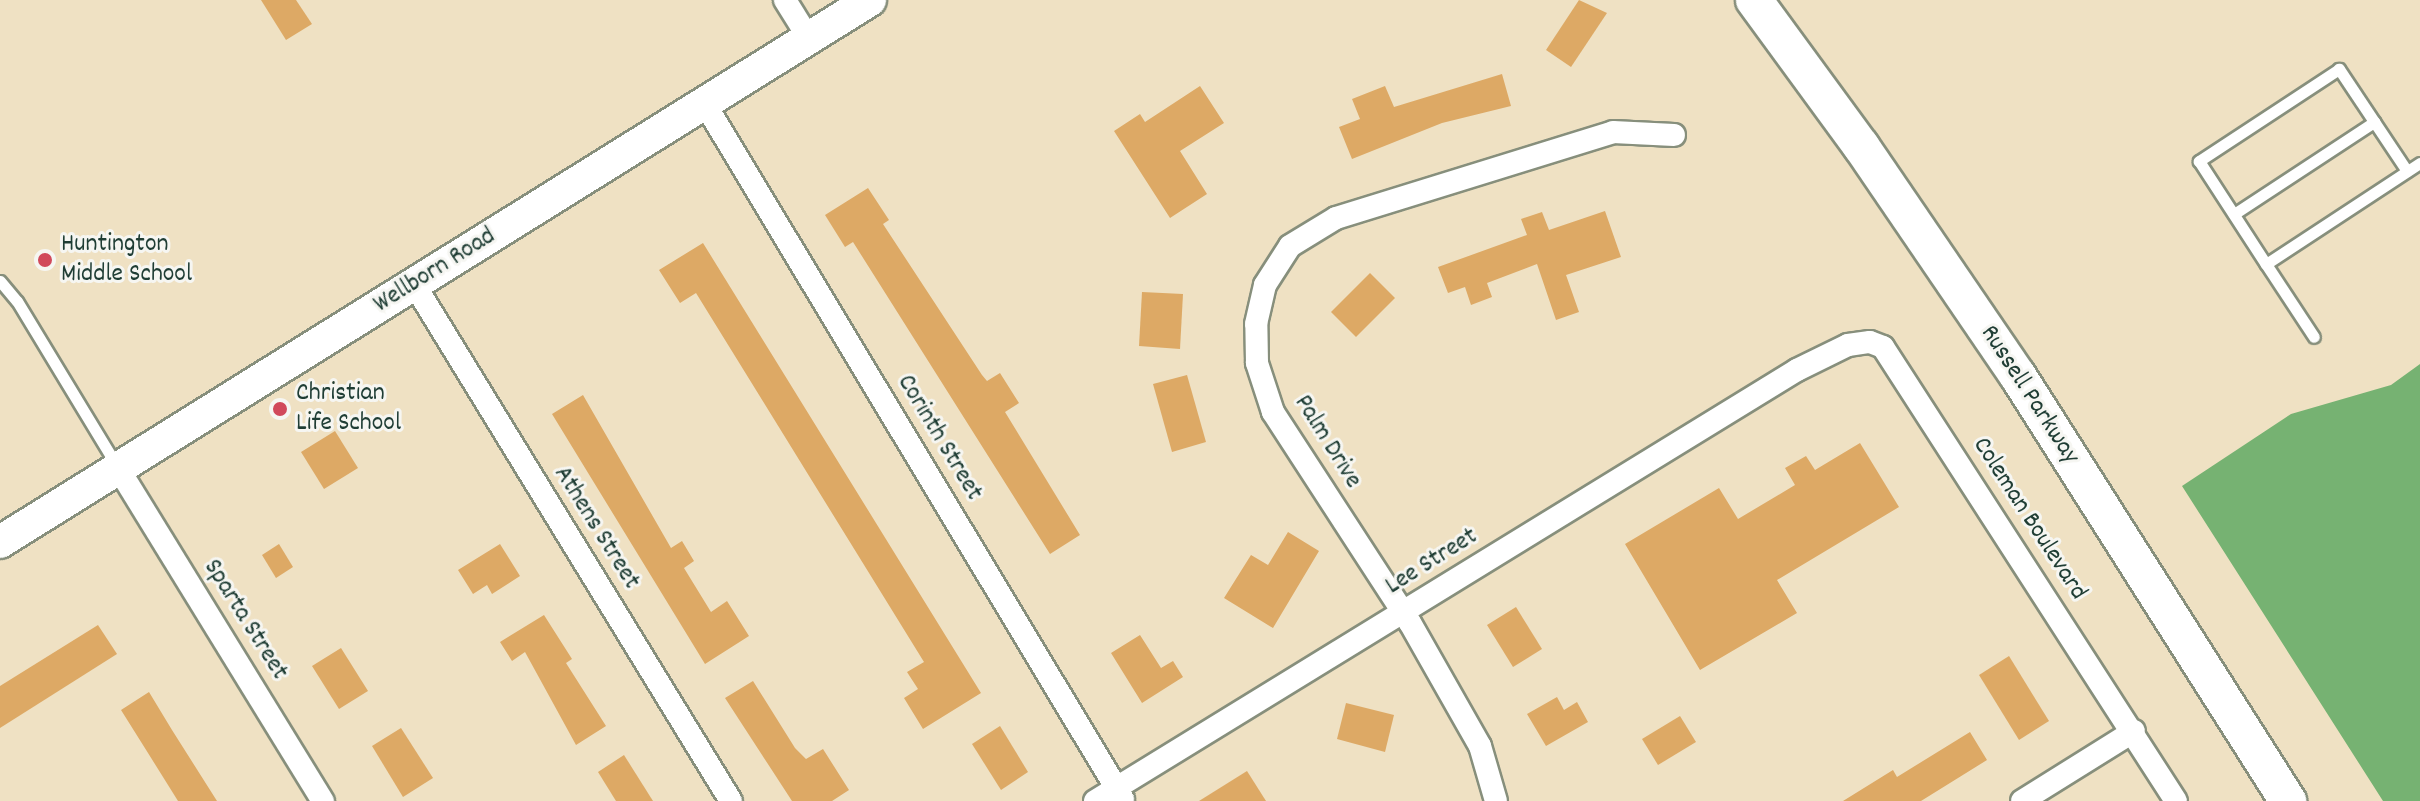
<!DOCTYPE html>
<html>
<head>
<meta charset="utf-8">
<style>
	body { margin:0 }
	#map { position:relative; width:2420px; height:801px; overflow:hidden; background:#efe1c3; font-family:Dekko,sans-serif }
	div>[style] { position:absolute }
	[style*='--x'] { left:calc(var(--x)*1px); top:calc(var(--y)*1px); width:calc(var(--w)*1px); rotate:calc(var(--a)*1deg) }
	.forest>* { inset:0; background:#76b272 }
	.building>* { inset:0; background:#dda965 }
	.roads { filter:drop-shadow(2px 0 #878f7c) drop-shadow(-2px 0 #878f7c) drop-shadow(0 2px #878f7c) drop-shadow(0 -2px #878f7c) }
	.lane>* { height:11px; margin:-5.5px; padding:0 5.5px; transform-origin:5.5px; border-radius:5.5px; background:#fff }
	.street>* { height:22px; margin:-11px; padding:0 11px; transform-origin:11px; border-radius:11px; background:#fff }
	.secondary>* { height:32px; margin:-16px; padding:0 16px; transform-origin:16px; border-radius:16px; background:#fff }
	.primary>* { height:36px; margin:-18px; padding:0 18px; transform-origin:18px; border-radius:18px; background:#fff }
	.dots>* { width:22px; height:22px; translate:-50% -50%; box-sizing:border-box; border:4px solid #f6f6f2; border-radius:50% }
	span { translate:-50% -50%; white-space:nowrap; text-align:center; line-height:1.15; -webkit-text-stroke:6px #f6f6f2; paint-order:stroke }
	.poi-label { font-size:26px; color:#1f3d34 }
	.left { translate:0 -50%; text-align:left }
	.street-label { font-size:26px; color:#1f3d34 }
</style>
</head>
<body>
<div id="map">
	<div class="forest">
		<i style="clip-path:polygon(2420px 364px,2420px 801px,2383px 801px,2182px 486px,2291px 414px,2391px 385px)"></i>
	</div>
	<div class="building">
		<i style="clip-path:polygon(261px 0,296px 0,312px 24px,286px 40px)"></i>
		<i style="clip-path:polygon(1579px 0,1607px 13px,1571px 67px,1546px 50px)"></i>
		<i style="clip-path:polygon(1502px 74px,1511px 106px,1442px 123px,1352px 159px,1339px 127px,1360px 119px,1352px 99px,1385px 86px,1394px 107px)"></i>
		<i style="clip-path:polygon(1200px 86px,1224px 123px,1180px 151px,1207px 194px,1170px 218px,1114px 131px,1140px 114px,1145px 122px)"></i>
		<i style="clip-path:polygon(868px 188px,889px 220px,883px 224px,982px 375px,987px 381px,1000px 373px,1019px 403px,1005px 412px,1080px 535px,1050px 554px,853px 242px,845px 247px,825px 215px)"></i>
		<i style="clip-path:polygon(1605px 211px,1621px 257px,1566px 275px,1579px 312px,1556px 320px,1537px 264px,1487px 283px,1492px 297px,1471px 305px,1465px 287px,1448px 293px,1438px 267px,1527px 235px,1521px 219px,1542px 212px,1549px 230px)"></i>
		<i style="clip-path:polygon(703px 243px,981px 693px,923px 729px,904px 698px,918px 689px,907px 672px,924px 662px,696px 293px,680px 303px,659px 270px)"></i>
		<i style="clip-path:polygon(1370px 273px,1395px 298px,1356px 337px,1331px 312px)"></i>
		<i style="clip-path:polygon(1142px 292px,1183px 294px,1180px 349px,1139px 346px)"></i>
		<i style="clip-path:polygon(1187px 375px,1206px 442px,1172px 452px,1153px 384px)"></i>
		<i style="clip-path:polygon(583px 395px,671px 548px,682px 541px,694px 561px,684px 568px,711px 612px,727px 601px,749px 636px,705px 664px,552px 414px)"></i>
		<i style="clip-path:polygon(335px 431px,358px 468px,324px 489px,301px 452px)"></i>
		<i style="clip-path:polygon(1860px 443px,1899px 507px,1777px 580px,1797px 613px,1700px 670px,1625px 544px,1719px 488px,1738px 519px,1795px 485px,1785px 468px,1806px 456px,1815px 470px)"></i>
		<i style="clip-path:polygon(1288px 532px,1319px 551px,1273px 628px,1224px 598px,1251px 555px,1268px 565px)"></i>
		<i style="clip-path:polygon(279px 544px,293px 567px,276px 578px,262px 555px)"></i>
		<i style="clip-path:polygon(500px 544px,520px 576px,492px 594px,487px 585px,473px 594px,458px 570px)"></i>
		<i style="clip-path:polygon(1516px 607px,1542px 649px,1513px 667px,1487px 625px)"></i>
		<i style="clip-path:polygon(544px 615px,572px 659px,566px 663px,606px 726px,576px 745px,525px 652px,512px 661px,500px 642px)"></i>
		<i style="clip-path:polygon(98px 625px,117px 654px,0 728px,0 686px)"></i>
		<i style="clip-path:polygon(1140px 635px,1161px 668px,1173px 661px,1183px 677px,1142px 703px,1111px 653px)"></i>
		<i style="clip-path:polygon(341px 648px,368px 691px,339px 709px,312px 666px)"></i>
		<i style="clip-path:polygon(2009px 656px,2049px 721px,2019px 740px,1979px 675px)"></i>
		<i style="clip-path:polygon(753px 681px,795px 748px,806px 759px,823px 749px,849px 790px,832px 801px,792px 801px,725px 698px)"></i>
		<i style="clip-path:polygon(149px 692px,172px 730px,217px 801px,178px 801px,148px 753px,121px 710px)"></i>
		<i style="clip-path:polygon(1557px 697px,1564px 710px,1577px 702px,1588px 722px,1546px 746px,1527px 714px)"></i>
		<i style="clip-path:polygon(1346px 703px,1394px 715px,1385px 752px,1337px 739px)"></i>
		<i style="clip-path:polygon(1680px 716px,1696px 742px,1658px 765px,1642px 739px)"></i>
		<i style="clip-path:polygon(1000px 726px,1028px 772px,1001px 790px,972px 744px)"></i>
		<i style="clip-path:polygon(401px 728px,433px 778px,403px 797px,372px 746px)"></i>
		<i style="clip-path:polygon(1970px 732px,1987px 760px,1921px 801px,1843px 801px,1893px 770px,1897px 777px)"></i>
		<i style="clip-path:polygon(624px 755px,653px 801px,616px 801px,598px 772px)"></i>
		<i style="clip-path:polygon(1247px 771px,1266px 801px,1199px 801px)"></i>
	</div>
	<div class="roads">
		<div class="lane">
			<i style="--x:2407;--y:171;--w:123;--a:-123.7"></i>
			<i style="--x:2339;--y:69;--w:168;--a:146.7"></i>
			<i style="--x:2199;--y:161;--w:123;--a:57"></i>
			<i style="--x:2266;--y:264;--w:184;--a:-33.3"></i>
			<i style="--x:2234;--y:214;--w:168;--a:-33.3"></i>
			<i style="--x:2266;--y:264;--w:87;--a:56.7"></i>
			<i style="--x:0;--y:281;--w:26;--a:50"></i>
			<i style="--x:17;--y:301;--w:193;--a:58.8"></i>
		</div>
		<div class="street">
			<i style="--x:785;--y:0;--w:44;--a:58.1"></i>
			<i style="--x:705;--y:104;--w:811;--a:58.98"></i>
			<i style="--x:414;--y:284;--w:606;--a:58.49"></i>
			<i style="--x:118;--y:468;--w:391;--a:58.4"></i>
			<i style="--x:1095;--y:801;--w:824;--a:-31.55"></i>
			<i style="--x:1797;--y:370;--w:57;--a:-26.1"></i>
			<i style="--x:1848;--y:345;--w:22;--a:-8"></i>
			<i style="--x:1870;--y:342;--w:14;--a:21"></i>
			<i style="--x:1883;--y:347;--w:540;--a:57.16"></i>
			<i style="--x:1496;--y:801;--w:57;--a:-106.2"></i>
			<i style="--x:1480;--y:746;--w:142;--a:-119.6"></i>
			<i style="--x:1410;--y:623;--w:252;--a:-123"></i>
			<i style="--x:1273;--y:412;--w:52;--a:-108.1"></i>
			<i style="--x:1257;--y:363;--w:39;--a:-91"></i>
			<i style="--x:1256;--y:324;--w:40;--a:-77"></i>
			<i style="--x:1265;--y:285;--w:46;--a:-57.3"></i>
			<i style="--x:1290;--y:246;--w:54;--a:-31.3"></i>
			<i style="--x:1336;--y:218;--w:290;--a:-17.2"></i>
			<i style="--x:1613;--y:132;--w:61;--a:2.8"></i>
			<i style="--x:2022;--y:801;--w:132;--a:-32"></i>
		</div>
		<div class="secondary">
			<i style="--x:0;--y:542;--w:1025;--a:-31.92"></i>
		</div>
		<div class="primary">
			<i style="--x:1754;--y:0;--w:181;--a:53.8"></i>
			<i style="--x:1861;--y:146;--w:278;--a:55.7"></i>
			<i style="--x:2018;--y:376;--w:504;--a:57.57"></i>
		</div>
	</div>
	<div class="dots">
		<i style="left:45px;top:260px;background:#d1495b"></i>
		<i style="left:280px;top:409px;background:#d1495b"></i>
	</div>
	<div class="poi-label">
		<span class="left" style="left:61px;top:260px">Huntington<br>Middle School</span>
		<span class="left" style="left:296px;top:409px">Christian<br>Life School</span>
	</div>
	<div class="street-label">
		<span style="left:435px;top:271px;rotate:-32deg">Wellborn Road</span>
		<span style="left:2029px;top:395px;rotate:57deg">Russell Parkway</span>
		<span style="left:939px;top:438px;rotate:59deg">Corinth Street</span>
		<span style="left:1327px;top:442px;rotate:58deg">Palm Drive</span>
		<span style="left:2029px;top:519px;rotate:57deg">Coleman Boulevard</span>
		<span style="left:596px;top:528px;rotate:58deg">Athens Street</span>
		<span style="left:1432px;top:562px;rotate:-32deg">Lee Street</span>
		<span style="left:245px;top:620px;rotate:58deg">Sparta Street</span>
	</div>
</div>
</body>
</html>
